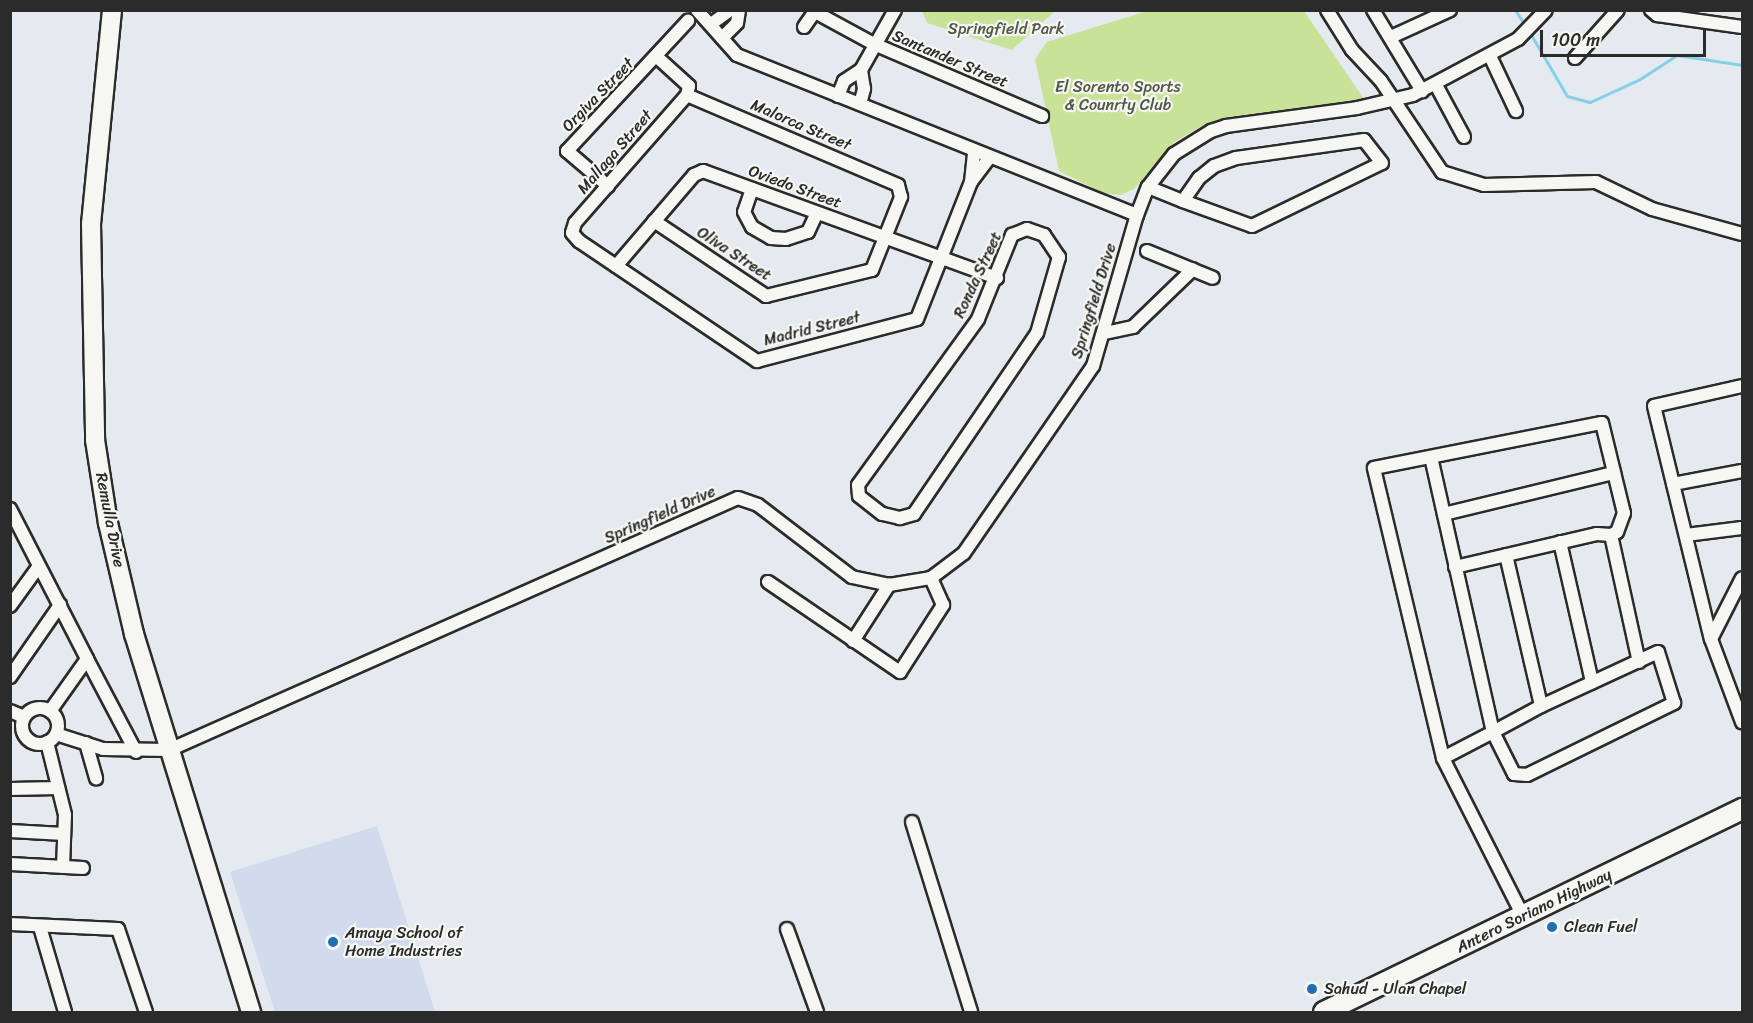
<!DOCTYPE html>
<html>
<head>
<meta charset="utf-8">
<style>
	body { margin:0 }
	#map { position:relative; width:1753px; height:1023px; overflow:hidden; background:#e5eaf0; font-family:Sriracha,sans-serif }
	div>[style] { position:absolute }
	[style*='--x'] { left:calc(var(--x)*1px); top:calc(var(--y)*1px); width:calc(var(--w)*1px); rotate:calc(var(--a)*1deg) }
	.built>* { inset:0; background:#d1dbed }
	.green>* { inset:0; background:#c8e298 }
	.stream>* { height:3px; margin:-1.5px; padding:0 1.5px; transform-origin:1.5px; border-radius:1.5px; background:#86d0e7 }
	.roads { filter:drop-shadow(2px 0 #2b2b2b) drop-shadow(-2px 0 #2b2b2b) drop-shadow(0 2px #2b2b2b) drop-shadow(0 -2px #2b2b2b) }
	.street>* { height:12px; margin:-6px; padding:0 6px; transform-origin:6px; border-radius:6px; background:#f6f6f2 }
	.street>.ring { margin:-6px; padding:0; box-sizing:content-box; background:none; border:12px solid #f6f6f2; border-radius:50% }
	.secondary>* { height:18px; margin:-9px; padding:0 9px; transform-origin:9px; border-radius:9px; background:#f6f6f2 }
	.primary>* { height:20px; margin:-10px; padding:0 10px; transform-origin:10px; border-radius:10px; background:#f6f6f2 }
	.dots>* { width:16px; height:16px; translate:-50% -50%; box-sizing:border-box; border:3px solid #f6f6f2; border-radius:50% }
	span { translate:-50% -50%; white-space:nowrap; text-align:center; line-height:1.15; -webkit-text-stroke:4.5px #f6f6f2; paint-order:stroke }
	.park-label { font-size:16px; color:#525946 }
	.street-label { font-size:16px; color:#2b2b2b }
	.poi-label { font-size:16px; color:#2b2b2b }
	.left { translate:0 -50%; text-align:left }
	.frame { position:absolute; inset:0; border:12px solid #2b2b2b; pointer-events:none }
	.scale { position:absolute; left:1540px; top:30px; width:166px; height:27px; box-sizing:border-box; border:3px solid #2b2b2b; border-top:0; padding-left:8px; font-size:18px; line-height:21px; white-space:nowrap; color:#2b2b2b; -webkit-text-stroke:4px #f6f6f2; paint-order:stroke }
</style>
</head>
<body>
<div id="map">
	<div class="built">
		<i style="clip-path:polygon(377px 826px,435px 1012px,275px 1012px,230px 872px)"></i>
	</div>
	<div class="green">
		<i style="clip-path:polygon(922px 11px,1055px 11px,1012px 50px,927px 23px)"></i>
		<i style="clip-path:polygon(1147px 11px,1304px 11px,1364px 99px,1228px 117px,1202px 126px,1174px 142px,1134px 189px,1121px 195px,1103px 193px,1059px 171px,1035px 59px,1047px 42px)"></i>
	</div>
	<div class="stream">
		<i style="--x:1515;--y:10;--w:18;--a:56"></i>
		<i style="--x:1530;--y:33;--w:73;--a:59.6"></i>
		<i style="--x:1567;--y:96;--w:24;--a:15"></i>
		<i style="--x:1590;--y:102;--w:55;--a:-24.7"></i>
		<i style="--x:1640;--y:79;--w:44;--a:-33"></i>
		<i style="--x:1677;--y:55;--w:66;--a:8.7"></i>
	</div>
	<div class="roads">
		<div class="street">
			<i style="--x:697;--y:10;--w:60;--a:48.4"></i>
			<i style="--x:737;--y:55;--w:431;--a:21.8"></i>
			<i style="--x:1327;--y:10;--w:47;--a:58"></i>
			<i style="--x:1352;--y:50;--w:42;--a:46.9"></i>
			<i style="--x:1381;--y:81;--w:110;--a:56.2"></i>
			<i style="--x:1442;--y:172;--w:44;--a:17.2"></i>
			<i style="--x:1484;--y:185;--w:112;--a:-1.5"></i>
			<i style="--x:1596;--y:182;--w:62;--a:25.7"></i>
			<i style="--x:1652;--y:209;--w:93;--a:15.5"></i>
			<i style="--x:1373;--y:10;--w:95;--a:58.8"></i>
			<i style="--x:1651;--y:10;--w:8;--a:40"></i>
			<i style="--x:1657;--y:15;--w:86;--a:8"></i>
			<i style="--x:815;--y:12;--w:67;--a:28.5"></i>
			<i style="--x:874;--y:44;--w:183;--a:23.2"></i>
			<i style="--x:711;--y:24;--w:24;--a:-36"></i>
			<i style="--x:804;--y:27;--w:21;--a:-55"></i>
			<i style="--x:1391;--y:37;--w:65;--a:-24.6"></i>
			<i style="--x:722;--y:38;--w:21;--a:-45"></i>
			<i style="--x:737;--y:23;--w:13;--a:-81"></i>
			<i style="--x:1490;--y:56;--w:61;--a:64.7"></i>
			<i style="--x:1575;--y:58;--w:64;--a:-48.1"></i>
			<i style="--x:1436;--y:85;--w:59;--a:61.7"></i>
			<i style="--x:687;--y:95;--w:170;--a:131.2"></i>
			<i style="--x:575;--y:223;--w:10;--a:107"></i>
			<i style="--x:572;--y:233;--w:11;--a:49"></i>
			<i style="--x:579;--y:241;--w:215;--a:34"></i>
			<i style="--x:757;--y:361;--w:165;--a:-14.7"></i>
			<i style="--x:917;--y:319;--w:147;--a:-68.5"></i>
			<i style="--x:971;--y:182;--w:30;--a:-84"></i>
			<i style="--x:838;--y:96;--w:16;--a:-68"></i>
			<i style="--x:844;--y:81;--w:20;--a:-33"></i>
			<i style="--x:861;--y:70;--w:69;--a:-60.5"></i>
			<i style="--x:860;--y:104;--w:16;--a:-75"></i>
			<i style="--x:864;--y:89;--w:19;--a:-99"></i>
			<i style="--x:971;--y:182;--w:30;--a:-53"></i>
			<i style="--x:608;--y:186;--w:54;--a:-139.5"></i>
			<i style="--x:567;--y:151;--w:178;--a:-47.1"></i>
			<i style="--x:1148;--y:187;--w:38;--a:22"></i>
			<i style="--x:1183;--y:201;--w:73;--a:19.9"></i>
			<i style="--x:1252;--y:226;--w:144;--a:-25.9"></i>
			<i style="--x:1382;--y:163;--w:29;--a:-128"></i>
			<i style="--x:1364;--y:140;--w:129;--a:172"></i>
			<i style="--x:1236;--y:158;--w:23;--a:160"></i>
			<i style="--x:1214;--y:166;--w:19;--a:141"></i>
			<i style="--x:1199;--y:178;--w:28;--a:125"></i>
			<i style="--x:752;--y:189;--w:24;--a:109"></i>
			<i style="--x:744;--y:212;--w:17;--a:62"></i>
			<i style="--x:752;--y:227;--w:22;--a:30"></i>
			<i style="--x:771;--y:238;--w:15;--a:4"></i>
			<i style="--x:786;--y:239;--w:23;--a:-18"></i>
			<i style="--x:808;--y:232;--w:21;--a:-65"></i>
			<i style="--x:654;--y:221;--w:135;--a:33.8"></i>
			<i style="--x:766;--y:296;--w:109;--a:-13.8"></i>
			<i style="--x:872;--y:270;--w:79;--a:-68.3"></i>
			<i style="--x:901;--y:197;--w:12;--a:-104"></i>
			<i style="--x:898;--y:185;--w:229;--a:-156.9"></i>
			<i style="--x:687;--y:95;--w:9;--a:-77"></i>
			<i style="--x:689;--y:86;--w:43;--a:-137.8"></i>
			<i style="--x:1027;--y:229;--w:18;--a:19"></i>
			<i style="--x:1044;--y:235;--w:27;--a:56"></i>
			<i style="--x:1059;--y:257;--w:79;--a:106.1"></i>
			<i style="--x:1037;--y:333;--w:219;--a:124.2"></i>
			<i style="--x:914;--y:514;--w:15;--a:164"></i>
			<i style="--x:900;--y:518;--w:18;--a:-167"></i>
			<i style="--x:882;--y:514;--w:29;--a:-142"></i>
			<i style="--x:859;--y:496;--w:11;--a:-95"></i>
			<i style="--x:858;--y:485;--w:205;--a:-54.1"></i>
			<i style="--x:978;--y:319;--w:91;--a:-68"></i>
			<i style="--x:1012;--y:235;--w:16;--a:-22"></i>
			<i style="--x:1147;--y:251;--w:71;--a:22.2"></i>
			<i style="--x:616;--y:266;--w:120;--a:-49.4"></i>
			<i style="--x:694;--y:175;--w:10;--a:-24"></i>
			<i style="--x:703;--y:171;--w:313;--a:20"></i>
			<i style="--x:1105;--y:333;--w:29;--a:-12"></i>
			<i style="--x:1133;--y:327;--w:83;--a:-44"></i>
			<i style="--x:1742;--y:386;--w:90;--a:167.2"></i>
			<i style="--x:1654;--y:406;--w:240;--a:76.3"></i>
			<i style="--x:1711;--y:639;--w:89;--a:69.5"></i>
			<i style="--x:1431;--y:457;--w:282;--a:77.3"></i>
			<i style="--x:1493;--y:732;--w:47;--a:63.4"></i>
			<i style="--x:1514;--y:774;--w:13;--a:4"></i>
			<i style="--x:1527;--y:775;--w:164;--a:-26.1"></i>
			<i style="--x:1674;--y:703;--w:53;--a:-107.4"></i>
			<i style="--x:1658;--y:652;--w:129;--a:155.2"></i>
			<i style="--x:1541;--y:706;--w:55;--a:151.6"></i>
			<i style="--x:1493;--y:732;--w:56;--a:152.5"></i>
			<i style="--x:1673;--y:484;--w:70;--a:-10.7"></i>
			<i style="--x:10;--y:509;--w:169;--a:62.8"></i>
			<i style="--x:87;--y:659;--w:64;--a:125.4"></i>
			<i style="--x:1444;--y:514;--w:175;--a:-13.6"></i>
			<i style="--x:1686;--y:535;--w:56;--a:-7.1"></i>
			<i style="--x:1560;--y:542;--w:144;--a:77.1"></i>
			<i style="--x:1506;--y:555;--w:155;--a:76.9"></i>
			<i style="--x:1455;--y:567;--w:146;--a:-13.1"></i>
			<i style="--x:1597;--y:534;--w:14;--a:4"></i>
			<i style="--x:768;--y:582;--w:160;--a:34.3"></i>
			<i style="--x:900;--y:672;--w:80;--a:-57.3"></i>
			<i style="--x:943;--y:605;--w:30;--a:-114"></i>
			<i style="--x:10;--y:606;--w:49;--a:-54.1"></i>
			<i style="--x:1711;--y:639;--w:68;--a:-63.1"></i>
			<i style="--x:853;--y:641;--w:67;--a:-57.3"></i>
			<i style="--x:87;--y:659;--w:105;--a:62.2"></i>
			<i style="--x:10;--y:677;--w:88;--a:-55.2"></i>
			<i class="ring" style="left:22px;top:708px;width:24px;height:24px"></i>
			<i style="--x:10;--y:711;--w:15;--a:23"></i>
			<i style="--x:56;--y:734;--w:49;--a:17.7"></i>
			<i style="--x:103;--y:749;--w:66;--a:0.9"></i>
			<i style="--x:169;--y:750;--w:622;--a:-23.89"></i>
			<i style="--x:738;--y:498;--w:21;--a:19"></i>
			<i style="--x:758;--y:505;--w:118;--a:37.5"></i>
			<i style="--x:852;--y:577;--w:38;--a:12"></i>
			<i style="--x:889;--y:585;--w:43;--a:-9.5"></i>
			<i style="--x:931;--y:578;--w:41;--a:-37.1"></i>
			<i style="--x:964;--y:553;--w:227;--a:-55.4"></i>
			<i style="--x:1093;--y:366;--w:157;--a:-73.8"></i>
			<i style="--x:1137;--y:215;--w:30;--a:-69"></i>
			<i style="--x:1148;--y:187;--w:42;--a:-51.8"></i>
			<i style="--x:1174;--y:154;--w:44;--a:-31.9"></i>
			<i style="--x:1211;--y:131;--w:16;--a:-18"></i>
			<i style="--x:1226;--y:126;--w:132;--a:-7.8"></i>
			<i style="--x:1357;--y:108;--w:57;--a:-13.1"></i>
			<i style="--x:1413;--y:95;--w:119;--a:-28.1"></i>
			<i style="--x:1518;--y:39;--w:40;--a:-46"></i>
			<i style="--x:47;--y:742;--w:75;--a:76.1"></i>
			<i style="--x:65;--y:815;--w:52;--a:92.2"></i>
			<i style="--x:86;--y:743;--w:37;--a:74"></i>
			<i style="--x:10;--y:789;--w:48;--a:-1.2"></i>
			<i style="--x:912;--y:822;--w:199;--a:72.7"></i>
			<i style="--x:10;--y:831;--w:54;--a:3.2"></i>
			<i style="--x:10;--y:864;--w:73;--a:3.1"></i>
			<i style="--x:1523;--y:916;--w:177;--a:-116.9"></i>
			<i style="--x:1443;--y:758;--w:298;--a:-103.4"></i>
			<i style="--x:1374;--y:468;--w:232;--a:-11.2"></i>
			<i style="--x:1602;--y:423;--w:93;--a:76.3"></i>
			<i style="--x:1624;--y:513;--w:20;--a:110"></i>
			<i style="--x:1617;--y:532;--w:7;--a:153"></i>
			<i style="--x:1611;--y:535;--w:130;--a:77.6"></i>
			<i style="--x:10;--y:924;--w:108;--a:2.7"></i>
			<i style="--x:118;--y:929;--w:88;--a:71.4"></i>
			<i style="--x:40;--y:927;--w:89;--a:73.6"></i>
			<i style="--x:787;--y:929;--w:88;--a:70.1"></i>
		</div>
		<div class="secondary">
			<i style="--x:112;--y:10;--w:215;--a:95.6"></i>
			<i style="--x:91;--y:224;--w:216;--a:88.9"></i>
			<i style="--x:95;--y:440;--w:84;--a:81.1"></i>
			<i style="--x:108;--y:523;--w:114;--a:76.8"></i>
			<i style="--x:134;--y:634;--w:396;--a:72.8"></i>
		</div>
		<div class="primary">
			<i style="--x:1324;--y:1012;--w:465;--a:-25.9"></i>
		</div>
	</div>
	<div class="dots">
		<i style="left:1552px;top:927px;background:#1f6fb2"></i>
		<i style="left:333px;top:942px;background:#1f6fb2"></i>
		<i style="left:1312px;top:989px;background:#1f6fb2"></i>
	</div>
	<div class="park-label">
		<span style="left:1006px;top:29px">Springfield Park</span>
		<span style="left:1118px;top:96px">El Sorento Sports<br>&amp; Counrty Club</span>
	</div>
	<div class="street-label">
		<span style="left:950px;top:59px;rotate:23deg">Santander Street</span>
		<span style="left:598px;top:95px;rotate:-46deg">Orgiva Street</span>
		<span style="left:801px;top:125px;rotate:23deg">Malorca Street</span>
		<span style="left:615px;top:152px;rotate:-49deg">Mallaga Street</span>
		<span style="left:795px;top:187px;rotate:20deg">Oviedo Street</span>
		<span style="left:734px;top:254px;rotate:33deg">Oliva Street</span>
		<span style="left:978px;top:275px;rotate:-65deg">Ronda Street</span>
		<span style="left:1094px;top:301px;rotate:-73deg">Springfield Drive</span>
		<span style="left:812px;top:329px;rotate:-14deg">Madrid Street</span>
		<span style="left:660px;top:515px;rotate:-24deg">Springfield Drive</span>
		<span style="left:110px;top:520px;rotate:79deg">Remulla Drive</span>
		<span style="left:1534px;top:911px;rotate:-26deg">Antero Soriano Highway</span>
	</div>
	<div class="poi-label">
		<span class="left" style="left:1564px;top:927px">Clean Fuel</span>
		<span class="left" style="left:345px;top:942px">Amaya School of<br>Home Industries</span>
		<span class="left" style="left:1324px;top:989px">Sahud - Ulan Chapel</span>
	</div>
	<div class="frame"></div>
	<div class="scale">100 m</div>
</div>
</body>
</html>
